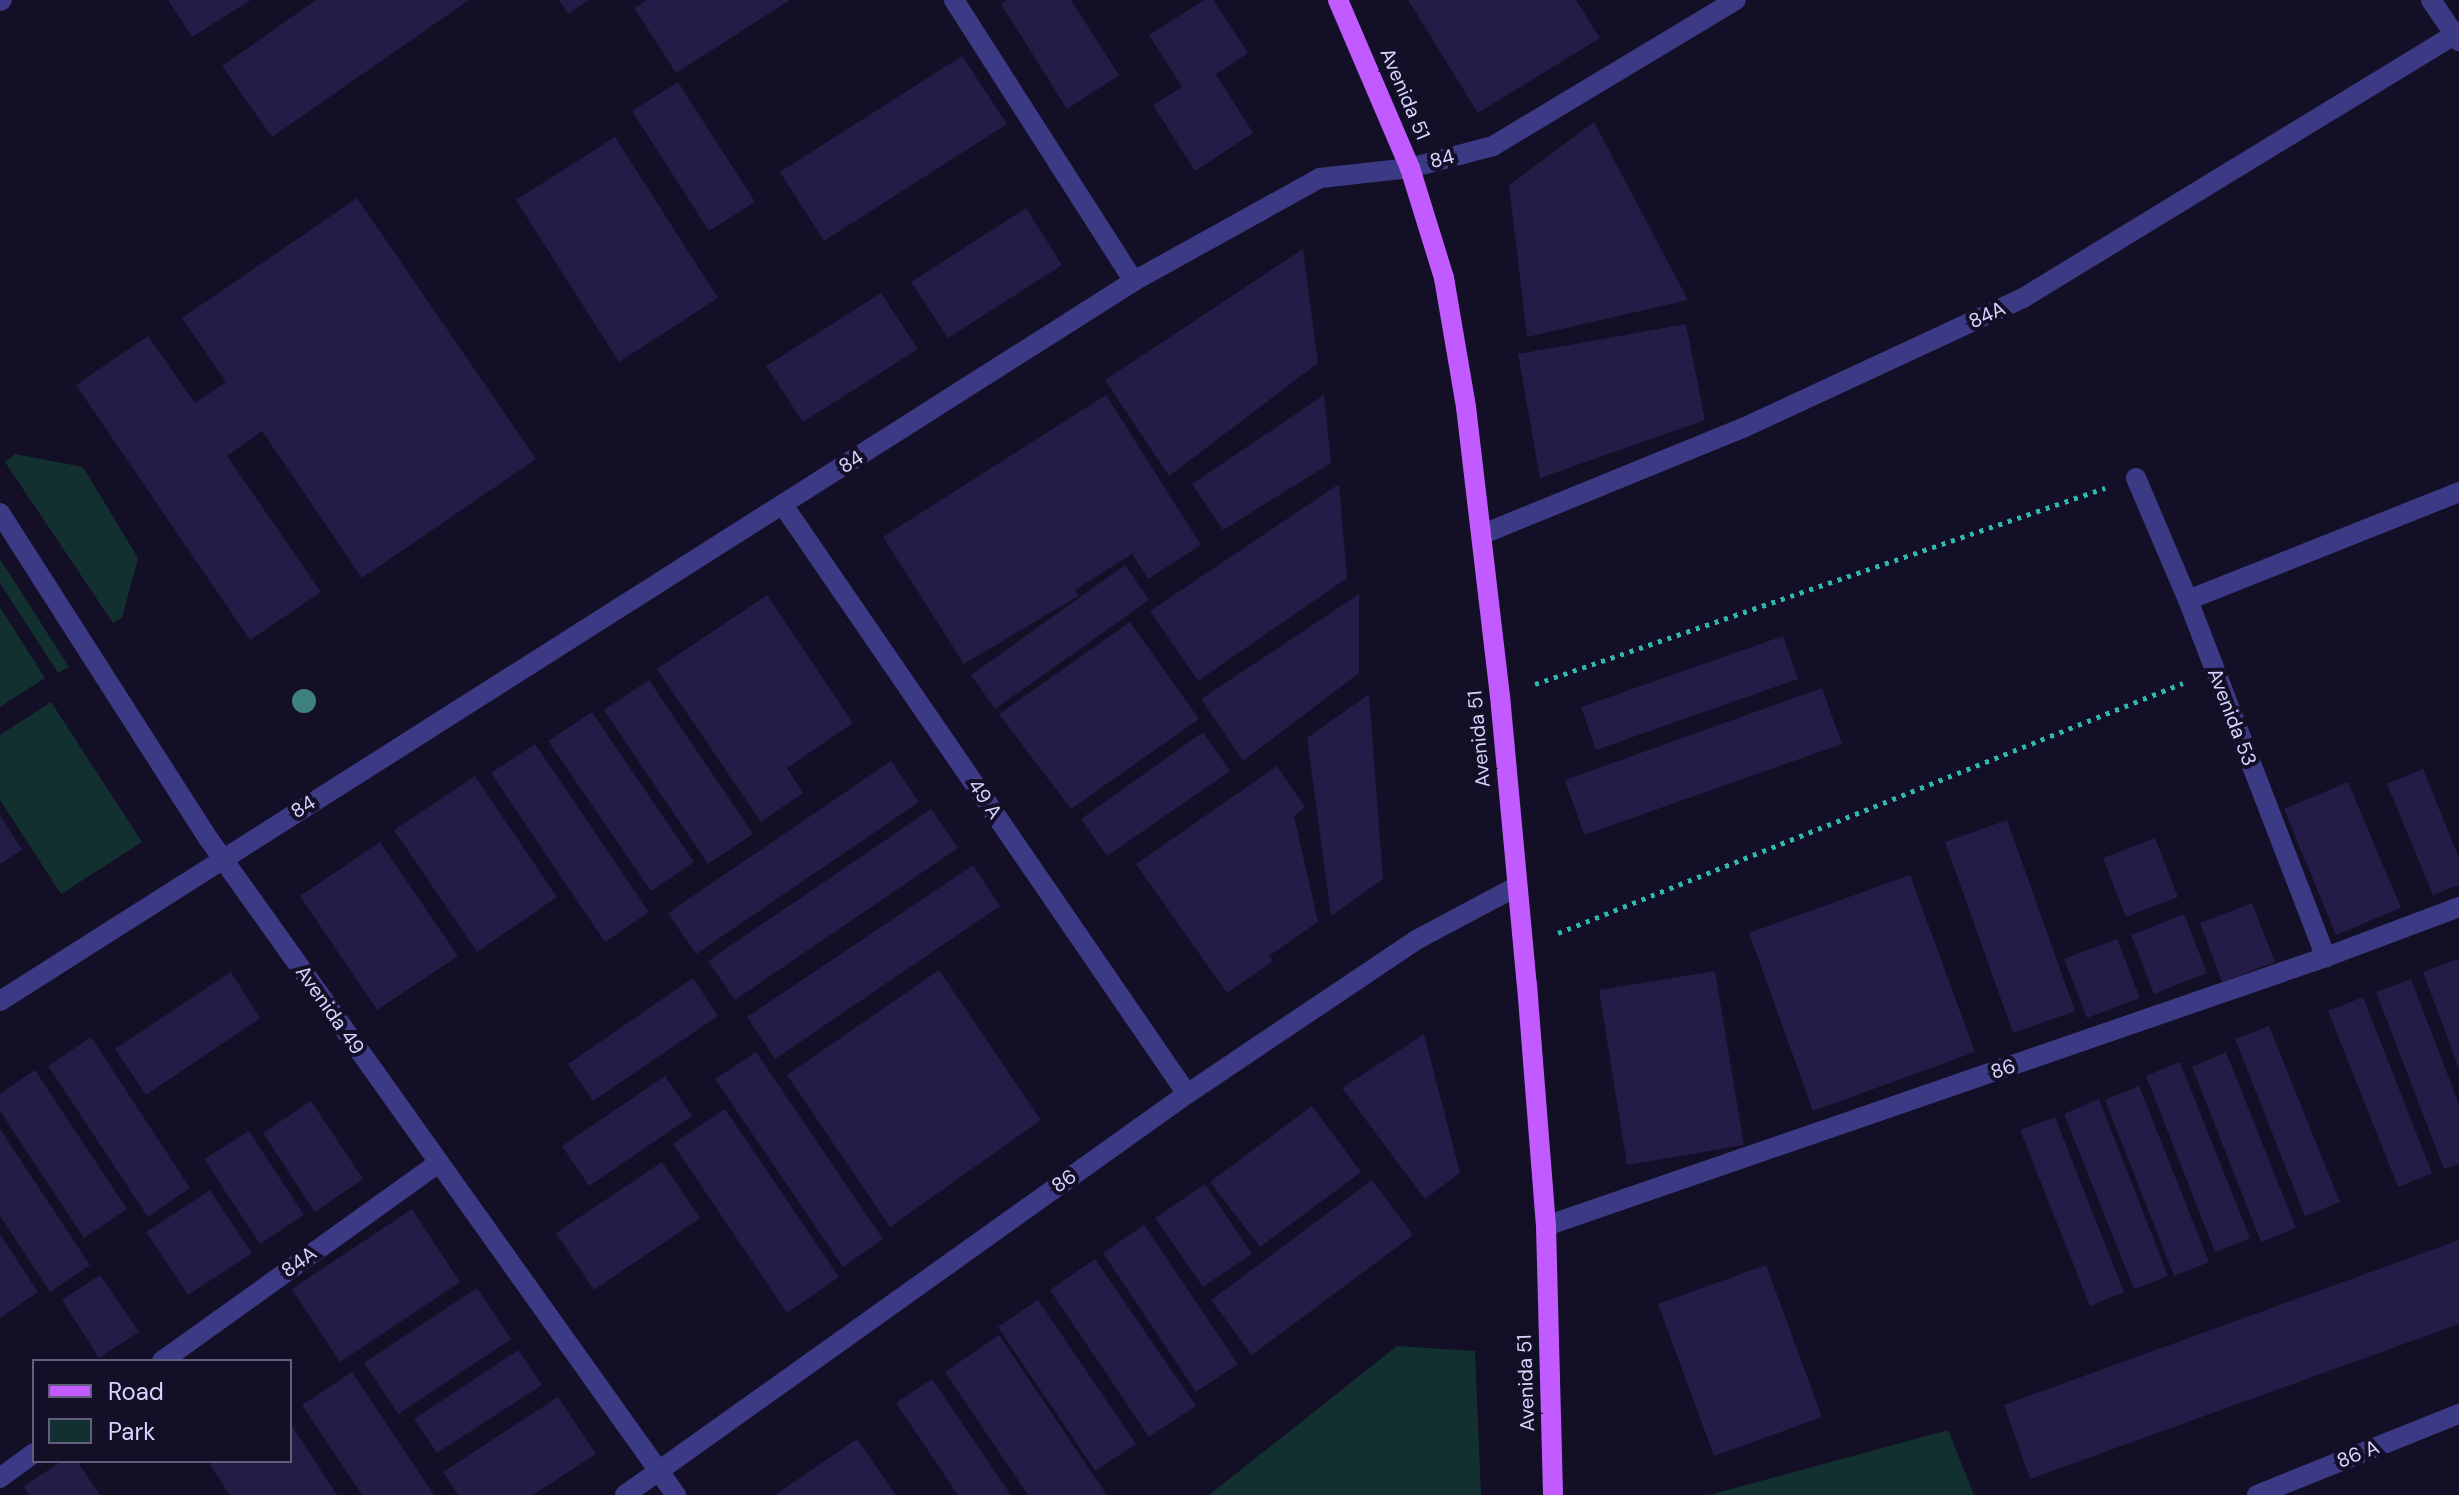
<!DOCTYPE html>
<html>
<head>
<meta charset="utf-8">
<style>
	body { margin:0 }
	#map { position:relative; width:2459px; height:1495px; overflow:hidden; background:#130f26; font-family:"DM Sans",sans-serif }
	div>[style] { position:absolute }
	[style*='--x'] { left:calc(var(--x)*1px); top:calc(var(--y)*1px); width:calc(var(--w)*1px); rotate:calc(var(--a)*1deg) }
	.green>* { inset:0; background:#12302f }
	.building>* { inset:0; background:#241b47 }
	.path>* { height:5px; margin-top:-2.5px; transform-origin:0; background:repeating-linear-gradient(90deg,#2fb8b0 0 4px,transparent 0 10px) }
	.service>* { height:20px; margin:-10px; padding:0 10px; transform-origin:10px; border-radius:10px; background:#3d3a85 }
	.minor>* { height:20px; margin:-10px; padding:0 10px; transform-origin:10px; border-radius:10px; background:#3d3a85 }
	.primary>* { height:20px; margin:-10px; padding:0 10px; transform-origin:10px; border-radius:10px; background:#c25bff }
	.trees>* { width:24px; height:24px; margin:-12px; border-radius:50%; background:#3d827b }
	span { translate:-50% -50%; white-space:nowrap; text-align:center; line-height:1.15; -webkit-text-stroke:8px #130f26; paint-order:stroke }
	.street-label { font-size:20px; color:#d9d4ff }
	.legend { position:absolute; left:32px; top:1359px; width:260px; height:104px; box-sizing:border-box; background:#130f26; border:2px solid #625e7d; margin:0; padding:10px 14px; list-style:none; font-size:24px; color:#d9d4ff }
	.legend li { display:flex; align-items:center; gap:16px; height:40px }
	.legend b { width:40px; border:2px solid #625e7d }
</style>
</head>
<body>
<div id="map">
	<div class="green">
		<i style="clip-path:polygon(15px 454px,83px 467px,138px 558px,122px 618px,113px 623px,5px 462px)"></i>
		<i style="clip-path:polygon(0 559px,69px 667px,58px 673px,0 583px)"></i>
		<i style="clip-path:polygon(0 607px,45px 678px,0 707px)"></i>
		<i style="clip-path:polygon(51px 702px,142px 842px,61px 894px,0 800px,0 735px)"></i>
		<i style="clip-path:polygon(1397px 1346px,1475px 1351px,1481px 1495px,1209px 1495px)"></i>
		<i style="clip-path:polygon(1948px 1430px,1974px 1495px,1709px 1495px)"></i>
	</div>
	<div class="building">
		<i style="clip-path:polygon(168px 0,251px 0,192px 37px)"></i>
		<i style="clip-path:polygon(316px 0,469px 0,272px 137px,222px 66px)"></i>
		<i style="clip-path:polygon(559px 0,589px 0,568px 14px)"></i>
		<i style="clip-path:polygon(647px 0,790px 0,676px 73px,634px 8px)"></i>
		<i style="clip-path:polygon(1007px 0,1071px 0,1119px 75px,1067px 109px,1001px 4px)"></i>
		<i style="clip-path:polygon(1204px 0,1213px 0,1248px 53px,1216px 74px,1253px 133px,1195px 171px,1153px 105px,1182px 87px,1149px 35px)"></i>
		<i style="clip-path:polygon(1408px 0,1576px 0,1600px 38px,1478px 113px)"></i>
		<i style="clip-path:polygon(962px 56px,1007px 124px,824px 241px,780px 172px)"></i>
		<i style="clip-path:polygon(678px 82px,755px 202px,709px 231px,632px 111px)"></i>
		<i style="clip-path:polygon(1594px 122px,1688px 300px,1527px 337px,1509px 185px)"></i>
		<i style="clip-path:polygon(615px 137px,718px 298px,619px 362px,516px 200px)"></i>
		<i style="clip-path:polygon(357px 198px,536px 459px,362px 578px,262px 431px,227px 456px,321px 592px,250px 640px,76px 385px,148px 336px,195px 403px,226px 382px,182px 318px)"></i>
		<i style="clip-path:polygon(1026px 208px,1062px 265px,948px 338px,911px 282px)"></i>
		<i style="clip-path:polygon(1303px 249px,1318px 363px,1169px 476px,1105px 380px)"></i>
		<i style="clip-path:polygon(881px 293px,918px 349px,803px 422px,766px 366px)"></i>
		<i style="clip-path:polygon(1686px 324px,1705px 420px,1540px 478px,1518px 354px)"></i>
		<i style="clip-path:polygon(1106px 395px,1201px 545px,1148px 579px,1132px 554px,1075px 590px,1078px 596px,964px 664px,883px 537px)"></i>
		<i style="clip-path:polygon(1324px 395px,1331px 463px,1223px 530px,1192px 484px)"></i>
		<i style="clip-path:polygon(1339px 484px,1347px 578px,1198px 681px,1150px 611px)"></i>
		<i style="clip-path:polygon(1125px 565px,1149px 600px,995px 709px,971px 675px)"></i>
		<i style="clip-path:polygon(1359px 594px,1359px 673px,1243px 761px,1201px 699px)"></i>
		<i style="clip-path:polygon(767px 595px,853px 723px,787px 768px,803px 793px,761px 822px,657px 669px)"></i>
		<i style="clip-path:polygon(1130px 622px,1199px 719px,1071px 809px,999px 714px)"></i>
		<i style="clip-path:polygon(1783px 636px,1798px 679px,1596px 750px,1581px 707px)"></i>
		<i style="clip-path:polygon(649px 680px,753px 834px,708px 864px,604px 710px)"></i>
		<i style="clip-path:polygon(1822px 688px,1842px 744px,1584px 835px,1565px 780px)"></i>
		<i style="clip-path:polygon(1369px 694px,1383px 879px,1331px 916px,1307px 738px)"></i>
		<i style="clip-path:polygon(592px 712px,694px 862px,651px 891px,548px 741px)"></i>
		<i style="clip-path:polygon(1203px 732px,1230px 771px,1107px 856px,1081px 819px)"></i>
		<i style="clip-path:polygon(535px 744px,649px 912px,605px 942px,491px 773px)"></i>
		<i style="clip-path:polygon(891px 761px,919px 802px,696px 954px,668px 913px)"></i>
		<i style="clip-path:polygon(1277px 766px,1305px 807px,1294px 816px,1318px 922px,1269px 956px,1273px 961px,1227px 993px,1136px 864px)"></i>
		<i style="clip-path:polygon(2423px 769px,2459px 858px,2459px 885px,2433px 895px,2387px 784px)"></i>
		<i style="clip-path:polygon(475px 776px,557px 897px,477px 952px,394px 830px)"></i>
		<i style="clip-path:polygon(2348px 782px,2401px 908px,2336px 935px,2284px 809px)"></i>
		<i style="clip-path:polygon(931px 809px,958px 848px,735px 1000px,708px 961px)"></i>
		<i style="clip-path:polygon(0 815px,22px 850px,0 864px)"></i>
		<i style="clip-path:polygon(2007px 820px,2075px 1011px,2013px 1033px,1945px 842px)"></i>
		<i style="clip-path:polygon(2155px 838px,2178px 897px,2126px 917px,2103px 858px)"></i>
		<i style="clip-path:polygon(380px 842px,458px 956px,377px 1010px,300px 896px)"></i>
		<i style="clip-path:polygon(973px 865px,1000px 906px,775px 1059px,747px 1017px)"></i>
		<i style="clip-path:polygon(1910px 875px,1975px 1052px,1813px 1111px,1749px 933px)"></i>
		<i style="clip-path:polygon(2252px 903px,2275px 962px,2222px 982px,2200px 923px)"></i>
		<i style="clip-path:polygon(2184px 914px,2207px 973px,2154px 994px,2131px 935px)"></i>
		<i style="clip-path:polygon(2117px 939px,2140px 998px,2087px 1018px,2064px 959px)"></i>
		<i style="clip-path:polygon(2458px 959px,2459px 961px,2459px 1069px,2423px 972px)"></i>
		<i style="clip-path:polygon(939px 970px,1041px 1120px,890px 1227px,787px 1075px)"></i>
		<i style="clip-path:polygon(1715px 971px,1744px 1145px,1627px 1165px,1599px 990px)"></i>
		<i style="clip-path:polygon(231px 972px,260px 1018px,146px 1095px,115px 1049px)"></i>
		<i style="clip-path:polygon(693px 978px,718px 1016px,593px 1101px,568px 1064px)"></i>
		<i style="clip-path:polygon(2411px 979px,2459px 1104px,2459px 1164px,2444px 1169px,2376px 992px)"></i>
		<i style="clip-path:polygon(2363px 997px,2432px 1173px,2398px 1187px,2328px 1011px)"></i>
		<i style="clip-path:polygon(2269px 1026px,2340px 1202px,2305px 1216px,2235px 1039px)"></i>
		<i style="clip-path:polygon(1424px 1034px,1460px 1173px,1425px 1199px,1342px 1088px)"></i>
		<i style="clip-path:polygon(91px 1037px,190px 1188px,148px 1217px,48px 1066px)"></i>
		<i style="clip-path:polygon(756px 1052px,883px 1239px,843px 1267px,715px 1079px)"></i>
		<i style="clip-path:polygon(2226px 1052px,2296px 1228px,2261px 1242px,2192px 1067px)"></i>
		<i style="clip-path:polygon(2180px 1062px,2250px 1238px,2215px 1252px,2146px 1076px)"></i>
		<i style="clip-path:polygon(35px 1070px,127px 1209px,84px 1238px,0 1111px,0 1094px)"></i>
		<i style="clip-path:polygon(665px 1076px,692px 1116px,589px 1186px,562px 1146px)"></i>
		<i style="clip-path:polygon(2139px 1086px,2209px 1262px,2174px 1276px,2105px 1100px)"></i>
		<i style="clip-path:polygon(2099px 1099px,2168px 1276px,2134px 1289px,2064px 1114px)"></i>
		<i style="clip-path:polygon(311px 1101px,363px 1179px,315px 1212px,263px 1133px)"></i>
		<i style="clip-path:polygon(1312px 1106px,1361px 1172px,1260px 1247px,1210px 1182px)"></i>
		<i style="clip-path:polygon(725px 1109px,839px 1277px,787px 1313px,673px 1144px)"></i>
		<i style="clip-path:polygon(2055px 1117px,2124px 1292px,2090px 1306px,2020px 1130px)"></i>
		<i style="clip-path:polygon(0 1129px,90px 1265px,50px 1292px,0 1216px)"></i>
		<i style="clip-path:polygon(249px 1131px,304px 1215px,260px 1244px,204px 1159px)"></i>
		<i style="clip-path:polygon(662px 1162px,700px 1218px,594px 1290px,556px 1233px)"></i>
		<i style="clip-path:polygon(1372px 1180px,1413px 1235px,1252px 1355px,1211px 1300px)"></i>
		<i style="clip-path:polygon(1205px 1184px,1252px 1254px,1203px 1287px,1155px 1218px)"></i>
		<i style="clip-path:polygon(210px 1190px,252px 1253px,188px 1295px,146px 1232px)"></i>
		<i style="clip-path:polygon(412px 1209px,460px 1282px,340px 1362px,292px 1289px)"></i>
		<i style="clip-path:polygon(1144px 1225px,1238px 1364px,1196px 1392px,1103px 1253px)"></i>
		<i style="clip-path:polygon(0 1234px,38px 1292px,0 1318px)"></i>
		<i style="clip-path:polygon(2459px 1240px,2459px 1324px,2030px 1479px,2004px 1405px)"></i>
		<i style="clip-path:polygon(1095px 1259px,1196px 1406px,1149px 1437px,1050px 1290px)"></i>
		<i style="clip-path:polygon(1766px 1265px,1822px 1417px,1714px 1456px,1658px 1304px)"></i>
		<i style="clip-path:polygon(100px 1275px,139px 1332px,99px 1358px,62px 1300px)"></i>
		<i style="clip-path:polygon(477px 1288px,511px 1339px,398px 1414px,364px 1363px)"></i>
		<i style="clip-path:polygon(1038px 1300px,1136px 1444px,1095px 1471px,998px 1327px)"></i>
		<i style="clip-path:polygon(999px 1335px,1107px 1495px,1028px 1495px,945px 1372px)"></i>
		<i style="clip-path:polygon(518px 1350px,542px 1385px,437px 1453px,414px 1419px)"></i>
		<i style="clip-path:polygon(352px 1372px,434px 1495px,362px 1495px,302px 1405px)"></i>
		<i style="clip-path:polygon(932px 1379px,1011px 1495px,958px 1495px,896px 1403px)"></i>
		<i style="clip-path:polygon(558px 1397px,596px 1454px,533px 1495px,458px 1495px,443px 1472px)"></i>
		<i style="clip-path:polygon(290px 1423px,337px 1495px,230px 1495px,210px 1465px,216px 1461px,290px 1461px)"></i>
		<i style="clip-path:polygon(857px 1439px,896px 1495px,775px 1495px)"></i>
		<i style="clip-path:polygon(62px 1461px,77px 1461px,100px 1495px,29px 1495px,24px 1486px)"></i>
	</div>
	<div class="path">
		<i style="--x:1535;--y:684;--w:603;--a:-18.98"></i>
		<i style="--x:1558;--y:933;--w:673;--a:-21.8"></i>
	</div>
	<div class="service">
		<i style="--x:954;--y:0;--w:334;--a:57.4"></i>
		<i style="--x:0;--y:1;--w:2;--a:-27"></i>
		<i style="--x:162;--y:1361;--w:338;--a:-35.6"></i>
		<i style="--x:0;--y:1478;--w:42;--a:-36.3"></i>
	</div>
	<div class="minor">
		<i style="--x:2431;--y:0;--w:50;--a:55.7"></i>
		<i style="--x:2136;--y:478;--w:133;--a:66.9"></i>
		<i style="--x:2188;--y:600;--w:383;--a:68.9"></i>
		<i style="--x:783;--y:505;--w:714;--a:55.55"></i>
		<i style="--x:0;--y:513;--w:386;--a:57.4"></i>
		<i style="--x:208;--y:838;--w:807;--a:54.54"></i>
		<i style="--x:1483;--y:534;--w:281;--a:-22.2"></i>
		<i style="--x:1743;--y:428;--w:309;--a:-24.9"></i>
		<i style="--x:2023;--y:298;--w:511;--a:-31.39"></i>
		<i style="--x:2188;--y:600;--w:292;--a:-21.7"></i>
		<i style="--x:0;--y:1001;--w:1343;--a:-32.41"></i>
		<i style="--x:1134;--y:281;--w:213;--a:-29"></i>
		<i style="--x:1320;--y:178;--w:91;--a:-6.3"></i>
		<i style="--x:1410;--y:168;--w:86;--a:-14.8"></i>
		<i style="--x:1493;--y:146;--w:283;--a:-31"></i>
		<i style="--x:1546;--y:1226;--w:825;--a:-19.03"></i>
		<i style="--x:2326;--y:957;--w:142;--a:-20.6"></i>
		<i style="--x:625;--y:1495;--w:690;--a:-35.51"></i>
		<i style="--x:1187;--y:1094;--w:278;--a:-33.9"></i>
		<i style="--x:1418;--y:939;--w:111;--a:-28"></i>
		<i style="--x:2257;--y:1495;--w:218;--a:-21.9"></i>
	</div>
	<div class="primary">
		<i style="--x:1338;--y:0;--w:183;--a:66.8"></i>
		<i style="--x:1410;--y:168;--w:115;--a:72.8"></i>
		<i style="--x:1444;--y:278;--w:131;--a:80.3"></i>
		<i style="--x:1466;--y:407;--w:291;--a:83.3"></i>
		<i style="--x:1500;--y:696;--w:290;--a:84.7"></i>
		<i style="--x:1527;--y:985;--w:242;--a:85.5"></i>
		<i style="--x:1546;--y:1226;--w:269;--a:88.5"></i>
	</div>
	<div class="trees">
		<i style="left:304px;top:701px"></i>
	</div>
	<div class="street-label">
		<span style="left:1405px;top:94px;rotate:67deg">Avenida 51</span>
		<span style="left:1442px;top:159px;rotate:-14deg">84</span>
		<span style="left:1987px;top:315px;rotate:-25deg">84A</span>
		<span style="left:851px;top:462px;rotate:-33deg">84</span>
		<span style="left:2232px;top:717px;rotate:69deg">Avenida 53</span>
		<span style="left:1479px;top:739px;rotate:-95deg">Avenida 51</span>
		<span style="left:985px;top:799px;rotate:56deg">49 A</span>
		<span style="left:303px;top:807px;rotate:-32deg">84</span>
		<span style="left:330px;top:1010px;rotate:55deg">Avenida 49</span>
		<span style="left:2003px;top:1069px;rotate:-19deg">86</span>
		<span style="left:1064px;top:1181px;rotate:-36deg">86</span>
		<span style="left:299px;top:1262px;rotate:-36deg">84A</span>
		<span style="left:1526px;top:1383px;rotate:-92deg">Avenida 51</span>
		<span style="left:2358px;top:1454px;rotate:-22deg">86 A</span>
	</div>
	<ul class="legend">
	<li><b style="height:10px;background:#c25bff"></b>Road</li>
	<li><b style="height:22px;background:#12302f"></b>Park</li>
	</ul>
</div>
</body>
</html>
